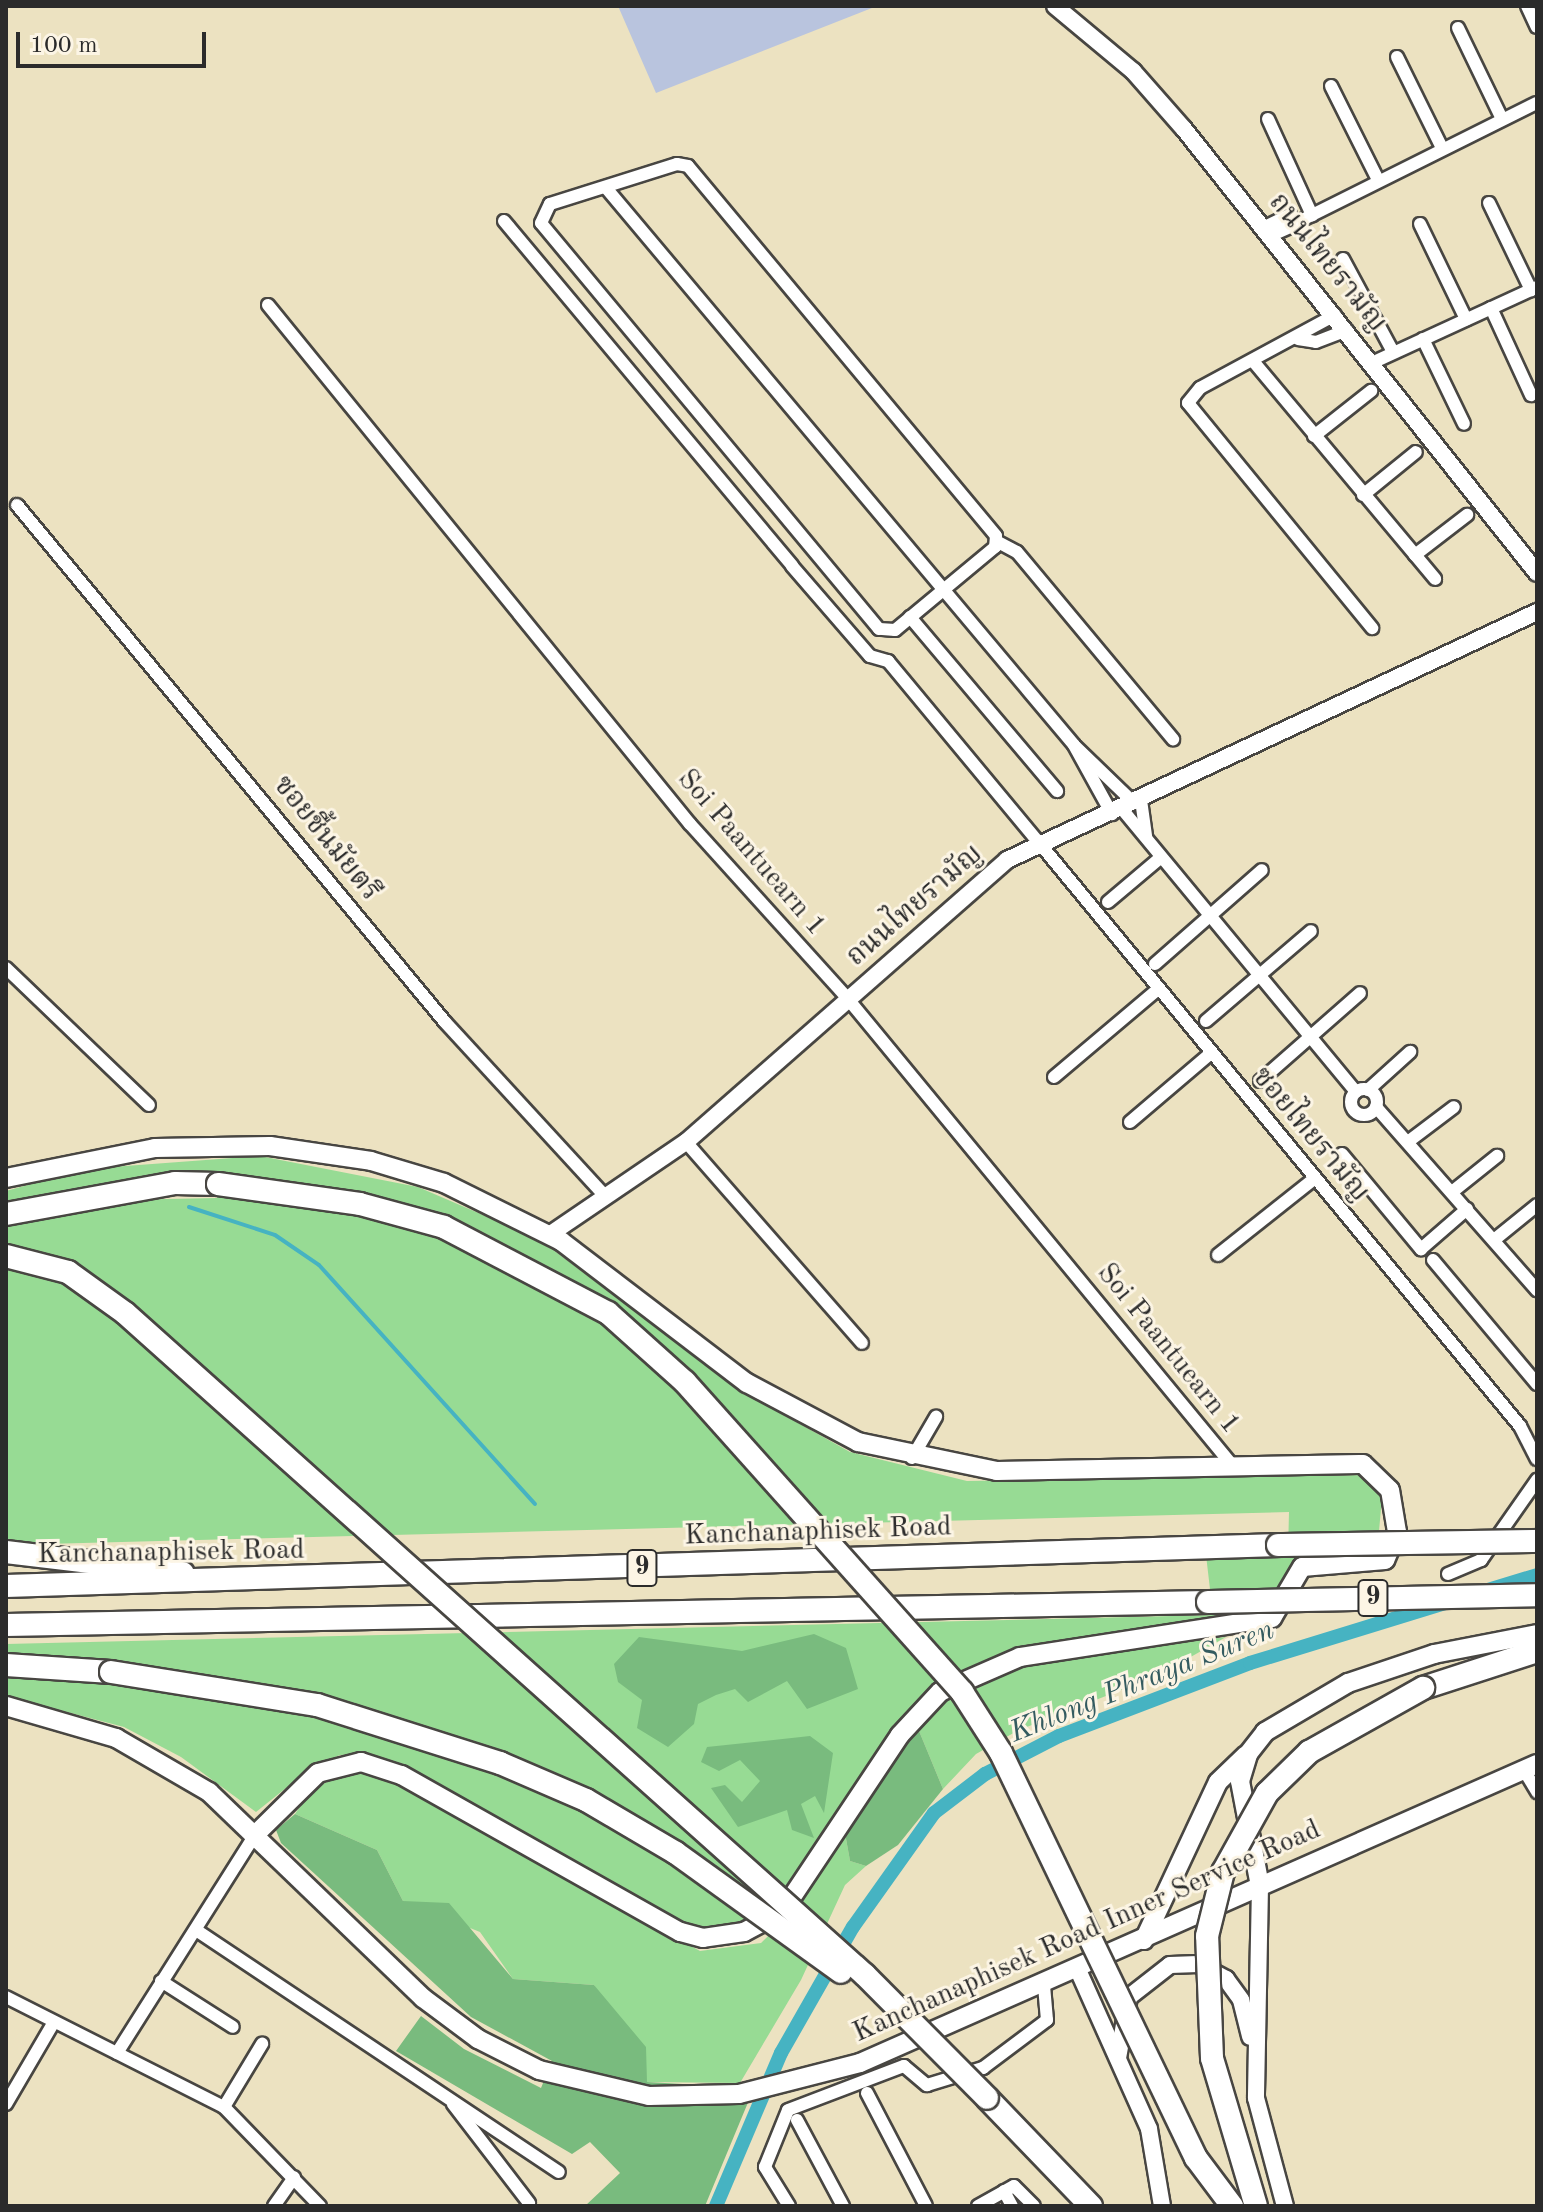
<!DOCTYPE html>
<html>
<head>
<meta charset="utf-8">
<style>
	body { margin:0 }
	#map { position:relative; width:1543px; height:2212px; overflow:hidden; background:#ece2c1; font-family:"Old Standard TT","Noto Serif Thai",serif }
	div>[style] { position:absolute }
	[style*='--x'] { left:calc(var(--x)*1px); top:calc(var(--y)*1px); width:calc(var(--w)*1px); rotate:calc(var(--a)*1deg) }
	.industrial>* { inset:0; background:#b9c4de }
	.green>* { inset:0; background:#97db94 }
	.forest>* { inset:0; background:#79bb7e }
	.stream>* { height:4px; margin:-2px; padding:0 2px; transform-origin:2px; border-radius:2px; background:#46b3c2 }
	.canal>* { height:14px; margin:-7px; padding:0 7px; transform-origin:7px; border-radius:7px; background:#46b3c2 }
	.roads { filter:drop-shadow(2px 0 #484642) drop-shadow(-2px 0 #484642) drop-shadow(0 2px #484642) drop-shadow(0 -2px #484642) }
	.minor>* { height:12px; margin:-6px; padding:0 6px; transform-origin:6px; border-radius:6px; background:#fff }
	.minor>.ring { margin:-6px; padding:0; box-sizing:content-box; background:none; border:12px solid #fff; border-radius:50% }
	.tertiary>* { height:16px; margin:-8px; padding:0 8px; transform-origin:8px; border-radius:8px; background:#fff }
	.secondary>* { height:18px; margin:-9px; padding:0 9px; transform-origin:9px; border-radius:9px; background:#fff }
	.motorway>* { height:22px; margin:-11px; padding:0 11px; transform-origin:11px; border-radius:11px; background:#fff }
	.bridges { filter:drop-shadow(2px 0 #484642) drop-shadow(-2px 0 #484642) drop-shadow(0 2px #484642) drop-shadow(0 -2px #484642) }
	.motorway-bridge>* { height:22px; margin:-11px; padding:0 11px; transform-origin:11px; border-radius:11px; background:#fff }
	span { translate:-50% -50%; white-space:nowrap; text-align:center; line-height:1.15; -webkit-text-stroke:6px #fcf5e5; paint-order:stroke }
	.shield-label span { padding:2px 6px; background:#fcf5e5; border:2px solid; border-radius:6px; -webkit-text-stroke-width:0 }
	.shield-label { font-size:26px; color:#2b2b2b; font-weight:700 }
	.street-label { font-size:28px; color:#2b2b2b }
	.water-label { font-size:30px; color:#345b60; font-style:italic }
	.frame { position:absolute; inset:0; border:8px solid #2b2b2b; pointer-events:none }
	.scale { position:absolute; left:16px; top:32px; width:190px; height:36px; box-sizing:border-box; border:4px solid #2b2b2b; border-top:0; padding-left:10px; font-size:24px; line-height:28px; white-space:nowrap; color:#2b2b2b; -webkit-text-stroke:6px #fcf5e5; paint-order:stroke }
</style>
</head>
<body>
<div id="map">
	<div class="industrial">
		<i style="clip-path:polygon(618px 6px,877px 6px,656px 93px)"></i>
	</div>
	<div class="green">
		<i style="clip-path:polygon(260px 1156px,418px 1187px,497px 1221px,552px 1249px,741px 1391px,850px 1452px,967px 1481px,1365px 1475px,1382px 1498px,1377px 1553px,1305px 1554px,1290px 1566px,1272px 1607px,1244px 1619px,1154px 1626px,1015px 1651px,944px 1682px,899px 1722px,772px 1910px,755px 1922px,715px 1931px,671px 1919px,414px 1772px,364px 1754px,340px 1755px,311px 1768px,256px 1812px,181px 1757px,124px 1727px,6px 1696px,6px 1676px,110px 1681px,111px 1664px,6px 1657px,6px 1644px,1213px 1615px,1206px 1555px,1288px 1552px,1289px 1512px,6px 1545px,6px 1226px,117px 1200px,217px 1198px,218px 1175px,136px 1178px,6px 1207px,6px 1191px,85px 1169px)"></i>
		<i style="clip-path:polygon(1226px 1637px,1157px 1676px,1019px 1730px,976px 1754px,943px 1789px,917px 1726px,938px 1704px,1005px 1670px,1130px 1646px)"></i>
		<i style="clip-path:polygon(353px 1769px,382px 1774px,700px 1951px,761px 1943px,797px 1908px,845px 1833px,850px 1861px,866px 1866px,845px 1885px,801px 1980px,740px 2083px,646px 2082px,594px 1985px,513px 1979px,480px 1932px,403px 1901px,377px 1850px,295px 1814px,311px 1790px)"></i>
	</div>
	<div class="forest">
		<i style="clip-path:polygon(814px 1634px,846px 1648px,858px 1689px,807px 1709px,787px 1681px,748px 1702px,735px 1689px,716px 1695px,698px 1704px,694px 1724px,668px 1747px,637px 1728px,642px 1700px,618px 1682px,614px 1664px,639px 1637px,742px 1651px)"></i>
		<i style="clip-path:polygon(917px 1726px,943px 1789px,898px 1845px,866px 1866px,850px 1861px,845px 1833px)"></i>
		<i style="clip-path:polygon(810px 1736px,833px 1753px,824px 1813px,815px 1796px,801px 1804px,814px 1838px,792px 1830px,787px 1810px,738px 1827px,711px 1788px,725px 1785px,742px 1802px,760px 1781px,740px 1760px,719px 1771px,701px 1762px,707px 1747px)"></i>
		<i style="clip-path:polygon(295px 1814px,377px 1850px,403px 1901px,449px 1903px,513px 1979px,594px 1985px,646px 2047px,647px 2082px,754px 2088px,705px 2206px,585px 2206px,620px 2173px,590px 2142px,572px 2154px,396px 2051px,421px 2016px,464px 2049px,541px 2088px,552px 2061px,471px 2017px,281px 1843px,276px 1830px)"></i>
	</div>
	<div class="stream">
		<i style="--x:189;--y:1207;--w:90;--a:18"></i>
		<i style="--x:275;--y:1235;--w:53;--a:34.3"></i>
		<i style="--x:319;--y:1265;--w:322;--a:47.9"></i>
	</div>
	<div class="canal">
		<i style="--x:1488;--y:1590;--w:51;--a:-17"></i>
		<i style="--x:716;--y:2206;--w:166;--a:-67"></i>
		<i style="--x:781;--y:2053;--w:145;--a:-60.3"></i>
		<i style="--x:853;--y:1927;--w:140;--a:-54.6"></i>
		<i style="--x:934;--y:1813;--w:64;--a:-37.4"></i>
		<i style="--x:985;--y:1774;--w:83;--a:-27.2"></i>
		<i style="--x:1059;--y:1736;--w:204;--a:-20.9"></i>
		<i style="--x:1250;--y:1663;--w:204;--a:-17.1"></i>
	</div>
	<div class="roads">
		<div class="minor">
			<i style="--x:1527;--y:6;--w:23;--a:65"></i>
			<i style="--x:1458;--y:28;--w:101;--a:64.2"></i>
			<i style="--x:1397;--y:57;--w:102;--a:63.7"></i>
			<i style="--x:1331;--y:86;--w:105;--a:63.4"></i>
			<i style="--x:1268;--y:119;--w:106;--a:65.4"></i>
			<i style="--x:677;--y:164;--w:11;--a:10"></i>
			<i style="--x:688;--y:166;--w:481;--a:50.2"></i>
			<i style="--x:996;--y:536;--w:11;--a:95"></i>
			<i style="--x:995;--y:547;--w:130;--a:140.3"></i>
			<i style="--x:895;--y:630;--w:16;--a:-176"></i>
			<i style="--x:879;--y:629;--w:528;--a:-129.78"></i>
			<i style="--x:541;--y:223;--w:21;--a:-65"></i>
			<i style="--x:550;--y:204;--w:133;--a:-17.5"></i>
			<i style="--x:607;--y:189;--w:726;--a:49.97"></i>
			<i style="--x:1074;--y:745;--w:79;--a:61.2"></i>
			<i style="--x:1489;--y:203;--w:97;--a:64.2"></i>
			<i style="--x:1304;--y:219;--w:260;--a:-26.5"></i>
			<i style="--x:504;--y:221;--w:449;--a:50.1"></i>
			<i style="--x:792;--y:566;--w:119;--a:49.1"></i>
			<i style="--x:870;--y:656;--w:19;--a:16"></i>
			<i style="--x:888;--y:661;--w:239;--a:50.3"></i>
			<i style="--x:1041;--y:845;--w:753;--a:50.5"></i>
			<i style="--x:1520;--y:1426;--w:37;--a:63"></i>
			<i style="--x:1420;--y:224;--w:106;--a:64.2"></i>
			<i style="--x:1265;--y:227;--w:28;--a:-26"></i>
			<i style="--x:1272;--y:235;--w:24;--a:-24"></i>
			<i style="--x:1343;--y:259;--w:106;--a:61.7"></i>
			<i style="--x:268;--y:305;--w:669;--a:50.89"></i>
			<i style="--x:690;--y:824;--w:236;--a:47.9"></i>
			<i style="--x:848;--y:999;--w:604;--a:50.51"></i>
			<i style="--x:1491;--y:308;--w:96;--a:65.3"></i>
			<i style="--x:1335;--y:315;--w:153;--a:151.6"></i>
			<i style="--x:1200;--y:388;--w:19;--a:129"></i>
			<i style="--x:1188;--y:403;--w:291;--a:50.7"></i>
			<i style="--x:1298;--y:339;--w:18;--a:9"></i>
			<i style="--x:1316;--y:342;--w:33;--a:-21"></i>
			<i style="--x:1423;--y:339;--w:94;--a:64.2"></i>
			<i style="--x:1253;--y:361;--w:284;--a:50.1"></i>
			<i style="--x:1374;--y:362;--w:179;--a:-24.7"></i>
			<i style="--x:1314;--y:436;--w:73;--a:-38.3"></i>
			<i style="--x:1363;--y:495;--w:68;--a:-39.1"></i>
			<i style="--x:17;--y:505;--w:671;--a:50.38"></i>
			<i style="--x:445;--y:1022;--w:238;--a:47.4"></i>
			<i style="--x:998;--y:542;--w:21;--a:28"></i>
			<i style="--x:1017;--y:552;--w:244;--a:50.2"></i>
			<i style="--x:1415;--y:555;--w:66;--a:-37.6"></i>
			<i style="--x:910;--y:617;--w:228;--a:49.8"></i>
			<i style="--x:1076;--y:747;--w:81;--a:44"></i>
			<i style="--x:1141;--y:800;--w:37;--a:82"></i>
			<i style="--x:1122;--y:809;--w:367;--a:50.4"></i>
			<i style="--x:1108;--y:902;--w:68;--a:-40.2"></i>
			<i style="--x:1155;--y:964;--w:142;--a:-41.3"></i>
			<i style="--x:6;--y:968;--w:198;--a:43.8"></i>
			<i style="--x:1206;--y:1021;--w:138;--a:-40.6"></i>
			<i style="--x:1054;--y:1077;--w:136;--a:-40.2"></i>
			<i style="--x:1260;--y:1081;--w:133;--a:-41.3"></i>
			<i class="ring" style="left:1351px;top:1089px;width:14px;height:14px"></i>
			<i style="--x:1368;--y:1090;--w:57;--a:-42.1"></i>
			<i style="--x:1376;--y:1107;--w:244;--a:48.7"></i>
			<i style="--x:1130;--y:1122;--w:106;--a:-40.4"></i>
			<i style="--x:1409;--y:1141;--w:56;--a:-37.1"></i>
			<i style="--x:686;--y:1142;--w:267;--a:48.8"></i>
			<i style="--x:1342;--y:1154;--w:124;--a:50.3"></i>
			<i style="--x:1421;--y:1249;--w:61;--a:-41"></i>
			<i style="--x:1452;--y:1192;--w:58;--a:-38.7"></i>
			<i style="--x:1494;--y:1240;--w:55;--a:-39.1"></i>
			<i style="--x:1218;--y:1255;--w:124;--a:-38.4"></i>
			<i style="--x:1433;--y:1260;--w:162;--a:50"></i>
			<i style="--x:912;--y:1458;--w:48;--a:-59.7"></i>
			<i style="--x:1448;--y:1574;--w:36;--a:-23"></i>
			<i style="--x:1481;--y:1560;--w:98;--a:-55"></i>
			<i style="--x:1524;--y:1770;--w:26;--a:59"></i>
			<i style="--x:196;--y:1930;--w:436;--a:33.7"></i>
			<i style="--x:161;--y:1981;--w:85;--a:32.6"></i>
			<i style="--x:6;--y:1997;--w:244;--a:26.8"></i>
			<i style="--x:224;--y:2107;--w:138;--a:45.9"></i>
			<i style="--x:117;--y:2053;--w:258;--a:-57.7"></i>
			<i style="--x:867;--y:2093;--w:127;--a:62.4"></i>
			<i style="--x:6;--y:2104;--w:95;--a:-59.7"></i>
			<i style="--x:453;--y:2104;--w:125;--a:52.5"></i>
			<i style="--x:224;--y:2107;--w:74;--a:-58.9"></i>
			<i style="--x:797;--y:2120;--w:98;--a:61.9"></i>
			<i style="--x:1004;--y:2191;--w:17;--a:62"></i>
			<i style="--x:274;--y:2206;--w:35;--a:-55"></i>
			<i style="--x:789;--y:2206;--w:46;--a:-121.6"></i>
			<i style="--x:765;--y:2167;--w:61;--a:-68"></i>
			<i style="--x:788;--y:2110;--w:124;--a:-20.8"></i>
			<i style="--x:904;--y:2066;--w:30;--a:40"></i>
			<i style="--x:927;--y:2085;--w:59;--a:-16.9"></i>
			<i style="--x:983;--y:2068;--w:80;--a:-36.9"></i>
			<i style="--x:1047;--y:2020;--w:34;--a:-95"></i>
			<i style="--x:978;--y:2206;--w:41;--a:-29.1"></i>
			<i style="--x:1014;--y:2186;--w:28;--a:45"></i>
		</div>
		<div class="tertiary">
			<i style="--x:1055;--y:6;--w:102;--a:39.8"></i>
			<i style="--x:1133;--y:71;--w:77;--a:48.7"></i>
			<i style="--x:1184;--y:129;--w:567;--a:51.51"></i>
			<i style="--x:549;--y:1235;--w:166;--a:-34.2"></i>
			<i style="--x:686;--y:1142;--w:427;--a:-41.3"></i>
			<i style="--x:1007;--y:860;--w:585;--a:-25.08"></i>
			<i style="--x:1260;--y:1886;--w:212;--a:91.1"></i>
			<i style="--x:1256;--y:2098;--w:112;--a:75"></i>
			<i style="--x:1078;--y:1970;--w:174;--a:65.9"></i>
			<i style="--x:1149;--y:2129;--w:78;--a:80.4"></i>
			<i style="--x:1118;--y:2058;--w:62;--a:-79.8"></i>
			<i style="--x:1129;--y:1997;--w:52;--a:-38"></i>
			<i style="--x:1170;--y:1965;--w:28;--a:-2"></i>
			<i style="--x:1198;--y:1964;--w:32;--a:28"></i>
			<i style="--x:1226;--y:1979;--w:26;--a:54"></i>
			<i style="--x:1241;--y:2000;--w:38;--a:76"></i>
		</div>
		<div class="secondary">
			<i style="--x:6;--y:1178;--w:152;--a:-11.4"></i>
			<i style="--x:155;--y:1148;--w:115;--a:-1"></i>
			<i style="--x:270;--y:1146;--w:102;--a:8.4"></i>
			<i style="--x:371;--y:1161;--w:76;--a:16.8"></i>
			<i style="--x:444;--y:1183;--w:131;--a:26.4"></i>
			<i style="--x:561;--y:1241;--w:234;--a:37.4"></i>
			<i style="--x:747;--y:1383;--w:126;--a:28"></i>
			<i style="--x:858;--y:1442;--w:142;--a:11.8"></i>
			<i style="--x:997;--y:1471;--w:366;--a:-1.1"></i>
			<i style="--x:1363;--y:1464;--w:37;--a:44"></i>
			<i style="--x:1390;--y:1490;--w:43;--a:80.5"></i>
			<i style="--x:1397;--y:1532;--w:30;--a:113"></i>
			<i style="--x:1385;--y:1560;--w:83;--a:175.2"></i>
			<i style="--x:1302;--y:1567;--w:59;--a:120.5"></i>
			<i style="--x:1272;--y:1618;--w:255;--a:171.2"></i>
			<i style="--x:1020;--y:1657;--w:87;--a:156.4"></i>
			<i style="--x:940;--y:1692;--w:59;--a:132.9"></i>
			<i style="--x:900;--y:1735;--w:213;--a:123.7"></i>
			<i style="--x:782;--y:1912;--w:43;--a:152.2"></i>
			<i style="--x:744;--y:1932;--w:41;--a:171.7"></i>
			<i style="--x:703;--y:1938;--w:24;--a:-165"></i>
			<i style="--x:680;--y:1932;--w:320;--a:-150.6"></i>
			<i style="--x:401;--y:1775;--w:42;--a:-162"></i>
			<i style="--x:361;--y:1762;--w:44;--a:165.7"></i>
			<i style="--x:318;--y:1773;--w:88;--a:135.5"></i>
			<i style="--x:6;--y:1706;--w:115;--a:16.2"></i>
			<i style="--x:116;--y:1738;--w:108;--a:30.1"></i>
			<i style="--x:209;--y:1792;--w:297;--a:43.9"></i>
			<i style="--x:423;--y:1998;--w:69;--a:36.7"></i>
			<i style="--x:478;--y:2039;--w:68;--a:26.9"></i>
			<i style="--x:539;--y:2070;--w:113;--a:13.3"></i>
			<i style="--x:649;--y:2096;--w:90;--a:-1.3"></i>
			<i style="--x:739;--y:2094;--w:125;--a:-14.4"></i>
			<i style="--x:860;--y:2063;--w:740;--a:-23.83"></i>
			<i style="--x:1260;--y:1886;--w:107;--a:-100.8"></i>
			<i style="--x:1240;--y:1781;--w:28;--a:-73"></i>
			<i style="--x:1248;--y:1754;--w:28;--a:-52"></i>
			<i style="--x:1265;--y:1732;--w:96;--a:-30.6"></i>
			<i style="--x:1348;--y:1683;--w:91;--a:-18.6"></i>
			<i style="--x:1434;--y:1654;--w:105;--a:-11"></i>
			<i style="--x:1144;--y:1940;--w:174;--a:-64.9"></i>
			<i style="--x:1218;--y:1782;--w:39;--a:-44"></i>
		</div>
		<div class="motorway">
			<i style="--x:6;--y:1214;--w:172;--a:-10.4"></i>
			<i style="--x:175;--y:1183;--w:43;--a:1.3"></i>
			<i style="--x:6;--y:1552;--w:178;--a:6.8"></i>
			<i style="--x:6;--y:1586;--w:1273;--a:-1.85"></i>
			<i style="--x:6;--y:1625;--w:1202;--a:-1.1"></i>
			<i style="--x:6;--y:1665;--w:105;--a:3.8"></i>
			<i style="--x:1423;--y:1688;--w:120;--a:-18"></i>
			<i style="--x:987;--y:2098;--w:150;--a:46.1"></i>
		</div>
	</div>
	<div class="bridges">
		<div class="motorway-bridge">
			<i style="--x:218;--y:1184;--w:143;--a:8"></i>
			<i style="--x:360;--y:1204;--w:87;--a:15.3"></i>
			<i style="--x:444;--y:1227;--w:185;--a:27.7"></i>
			<i style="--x:608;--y:1313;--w:103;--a:41.9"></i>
			<i style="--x:685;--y:1382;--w:416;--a:48.2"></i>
			<i style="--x:962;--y:1692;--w:72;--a:57.4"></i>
			<i style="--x:1001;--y:1753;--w:449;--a:64.3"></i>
			<i style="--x:1196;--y:2158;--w:60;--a:53.1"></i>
			<i style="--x:6;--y:1256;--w:64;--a:14.5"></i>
			<i style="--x:68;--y:1272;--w:70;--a:35.7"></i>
			<i style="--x:125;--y:1313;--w:993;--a:41.82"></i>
			<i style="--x:865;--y:1975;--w:173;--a:45.2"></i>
			<i style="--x:1278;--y:1545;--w:259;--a:-0.9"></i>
			<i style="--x:1208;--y:1602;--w:329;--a:-1.2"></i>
			<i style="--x:111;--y:1672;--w:209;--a:9.1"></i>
			<i style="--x:317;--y:1705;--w:192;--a:17.6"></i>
			<i style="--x:500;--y:1763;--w:94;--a:23.3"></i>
			<i style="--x:586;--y:1800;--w:104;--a:30.5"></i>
			<i style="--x:676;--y:1853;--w:203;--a:35.8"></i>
			<i style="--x:1256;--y:2206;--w:154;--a:-106.6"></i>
			<i style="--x:1212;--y:2058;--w:122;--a:-92.3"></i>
			<i style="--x:1207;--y:1936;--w:66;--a:-76"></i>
			<i style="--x:1223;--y:1872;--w:90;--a:-60.9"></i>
			<i style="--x:1267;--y:1793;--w:59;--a:-44.3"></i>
			<i style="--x:1309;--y:1752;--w:131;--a:-29.3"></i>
		</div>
	</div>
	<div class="shield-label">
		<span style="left:642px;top:1568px">9</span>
		<span style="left:1373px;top:1598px">9</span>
	</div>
	<div class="street-label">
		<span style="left:1327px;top:263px;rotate:51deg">ถนนไทยรามัญ</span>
		<span style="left:326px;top:839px;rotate:51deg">ซอยชื้นมัยตรี</span>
		<span style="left:751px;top:853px;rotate:49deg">Soi Paantuearn 1</span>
		<span style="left:915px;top:906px;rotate:-41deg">ถนนไทยรามัญ</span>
		<span style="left:1310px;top:1135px;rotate:50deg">ซอยไทยรามัญ</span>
		<span style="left:1168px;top:1349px;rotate:51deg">Soi Paantuearn 1</span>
		<span style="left:818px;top:1532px;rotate:-2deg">Kanchanaphisek Road</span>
		<span style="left:171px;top:1553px;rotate:-1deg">Kanchanaphisek Road</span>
		<span style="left:1087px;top:1932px;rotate:-24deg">Kanchanaphisek Road Inner Service Road</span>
	</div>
	<div class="water-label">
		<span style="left:1142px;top:1682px;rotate:-22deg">Khlong Phraya Suren</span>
	</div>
	<div class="frame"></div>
	<div class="scale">100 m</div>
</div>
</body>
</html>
